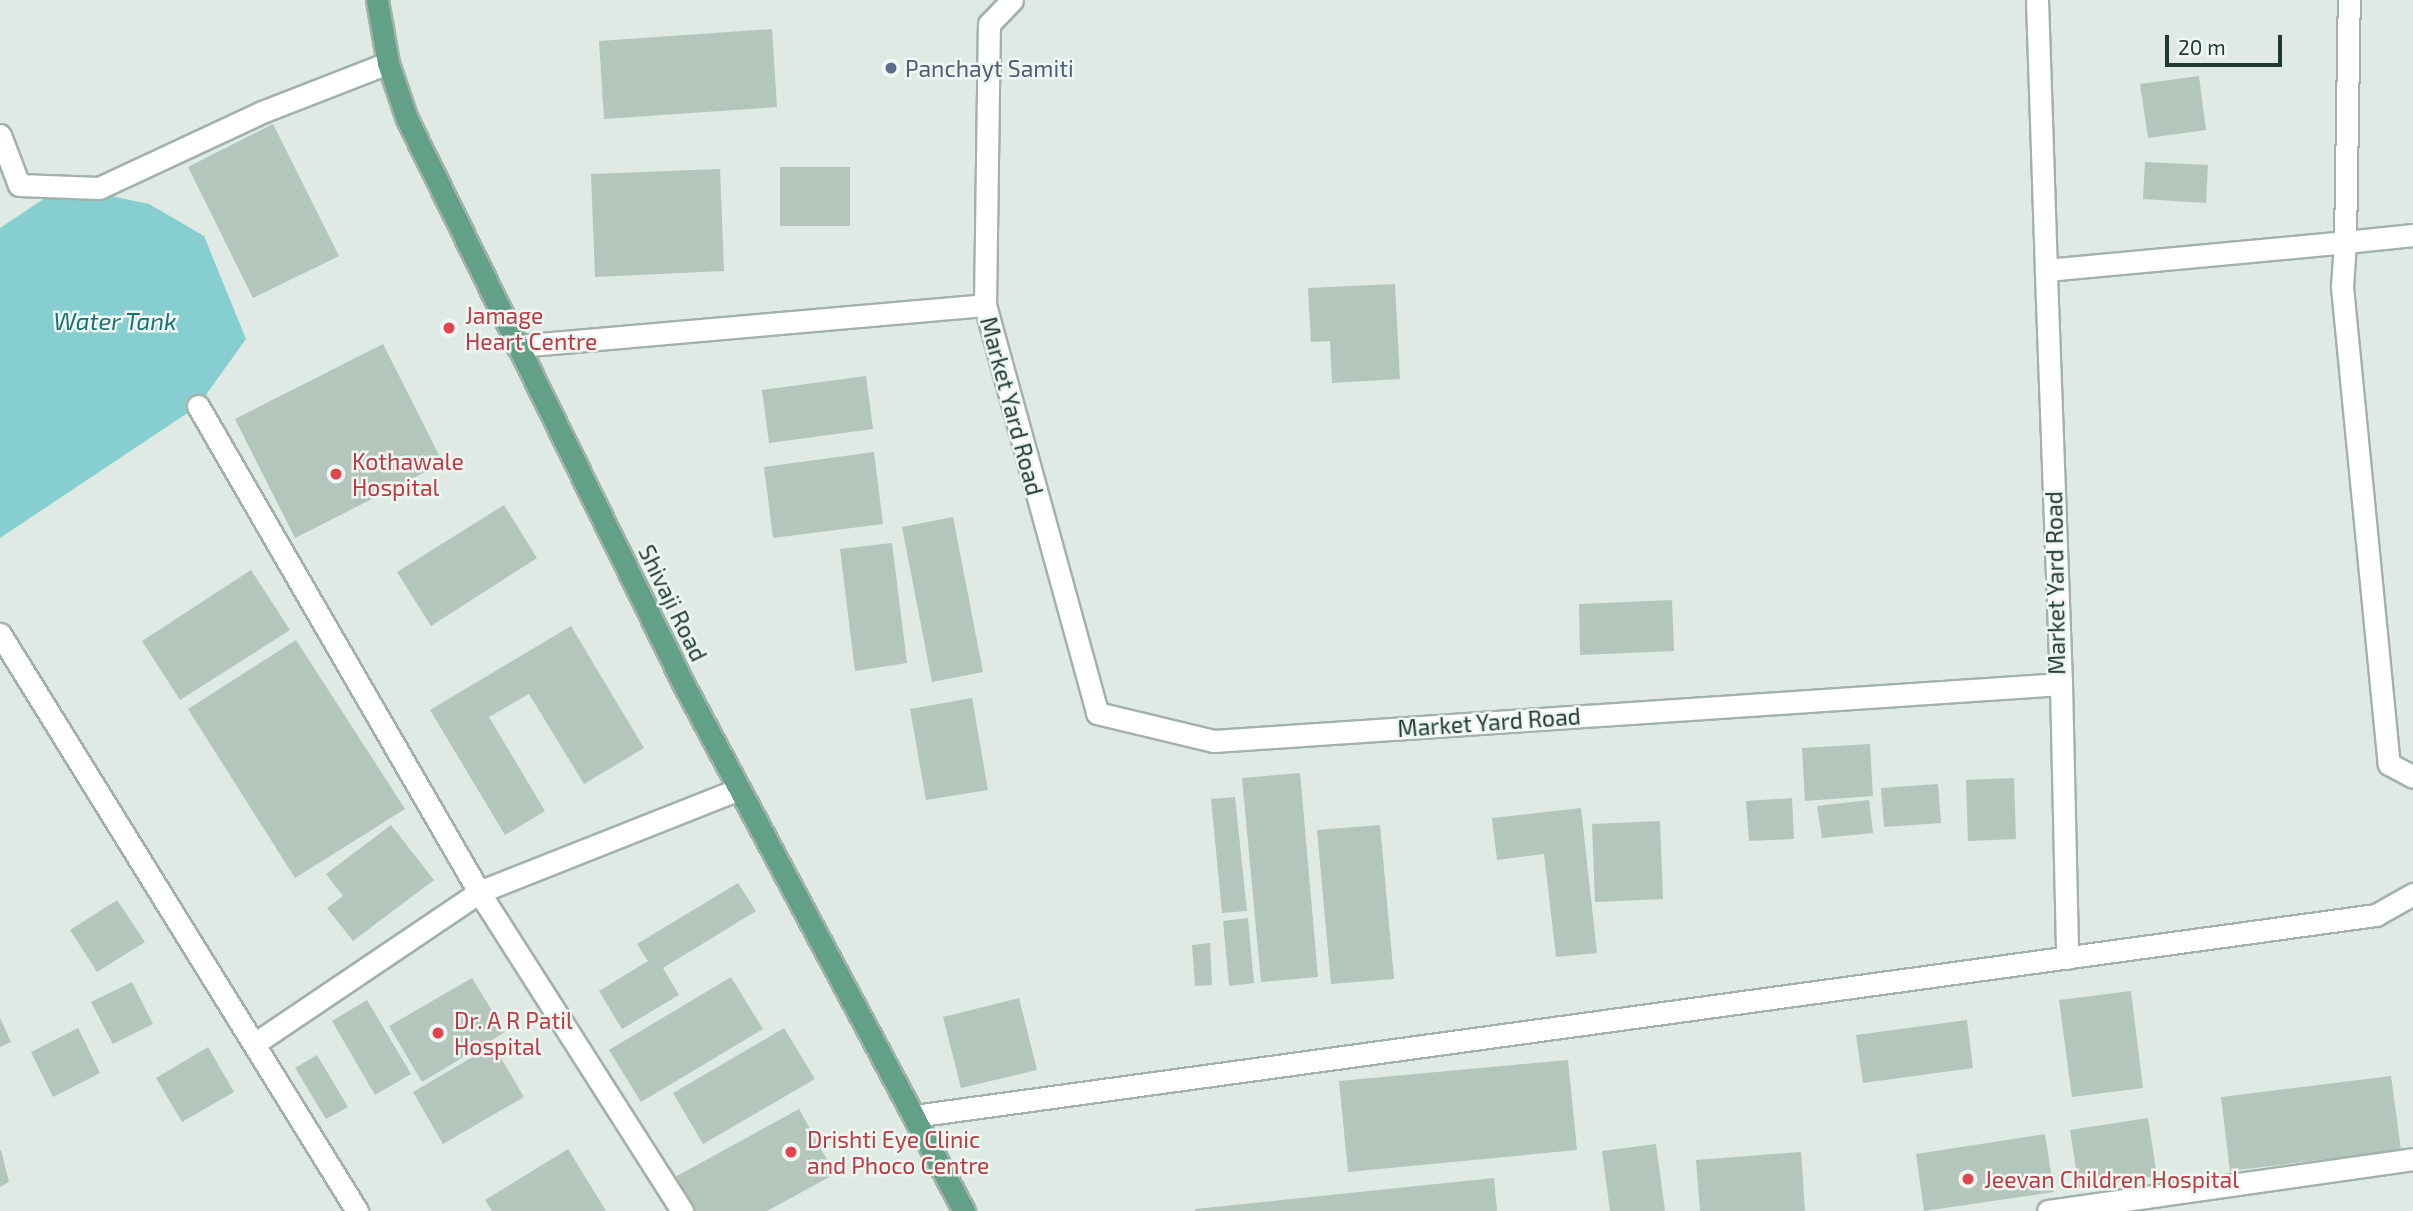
<!DOCTYPE html>
<html>
<head>
<meta charset="utf-8">
<style>
	body { margin:0 }
	#map { position:relative; width:2413px; height:1211px; overflow:hidden; background:#dfeae4; font-family:"Exo 2",sans-serif }
	div>[style] { position:absolute }
	[style*='--x'] { left:calc(var(--x)*1px); top:calc(var(--y)*1px); width:calc(var(--w)*1px); rotate:calc(var(--a)*1deg) }
	.water>* { inset:0; background:#86ced0 }
	.building>* { inset:0; background:#b4c5bc }
	.roads { filter:drop-shadow(2px 0 #a2b2aa) drop-shadow(-2px 0 #a2b2aa) drop-shadow(0 2px #a2b2aa) drop-shadow(0 -2px #a2b2aa) }
	.street>* { height:21px; margin:-10.5px; padding:0 10.5px; transform-origin:10.5px; border-radius:10.5px; background:#fff }
	.primary>* { height:21px; margin:-10.5px; padding:0 10.5px; transform-origin:10.5px; border-radius:10.5px; background:#63a088 }
	.dots>* { width:19px; height:19px; translate:-50% -50%; box-sizing:border-box; border:4px solid #eff7f2; border-radius:50% }
	span { translate:-50% -50%; white-space:nowrap; text-align:center; line-height:1.15; -webkit-text-stroke:5px #eff7f2; paint-order:stroke }
	.service-label { font-size:23px; color:#4e5e75 }
	.left { translate:0 -50%; text-align:left }
	.health-label { font-size:23px; color:#be3a42 }
	.street-label { font-size:23px; color:#203a30 }
	.water-label { font-size:24px; color:#1a7276; font-style:italic }
	.scale { position:absolute; left:2165px; top:35px; width:117px; height:32px; box-sizing:border-box; border:4px solid #203a30; border-top:0; padding-left:9px; font-size:21px; line-height:24px; white-space:nowrap; color:#203a30; -webkit-text-stroke:5px #eff7f2; paint-order:stroke }
</style>
</head>
<body>
<div id="map">
	<div class="water">
		<i style="clip-path:polygon(63px 186px,149px 204px,204px 236px,246px 339px,198px 406px,0 538px,0 228px)"></i>
	</div>
	<div class="building">
		<i style="clip-path:polygon(772px 29px,777px 107px,604px 119px,599px 41px)"></i>
		<i style="clip-path:polygon(2199px 76px,2206px 130px,2148px 138px,2140px 84px)"></i>
		<i style="clip-path:polygon(273px 124px,339px 256px,253px 298px,188px 167px)"></i>
		<i style="clip-path:polygon(2145px 162px,2208px 165px,2206px 203px,2143px 199px)"></i>
		<i style="clip-path:polygon(780px 167px,850px 167px,850px 226px,780px 226px)"></i>
		<i style="clip-path:polygon(720px 169px,724px 271px,595px 277px,591px 174px)"></i>
		<i style="clip-path:polygon(1395px 284px,1400px 379px,1332px 383px,1330px 341px,1311px 342px,1308px 288px)"></i>
		<i style="clip-path:polygon(383px 344px,443px 463px,295px 538px,235px 419px)"></i>
		<i style="clip-path:polygon(866px 376px,873px 429px,769px 443px,762px 390px)"></i>
		<i style="clip-path:polygon(874px 452px,883px 524px,773px 538px,764px 467px)"></i>
		<i style="clip-path:polygon(504px 505px,537px 558px,431px 626px,397px 572px)"></i>
		<i style="clip-path:polygon(953px 517px,983px 672px,932px 682px,902px 527px)"></i>
		<i style="clip-path:polygon(892px 543px,907px 663px,855px 671px,840px 549px)"></i>
		<i style="clip-path:polygon(251px 570px,290px 630px,180px 700px,142px 641px)"></i>
		<i style="clip-path:polygon(1672px 600px,1674px 651px,1580px 655px,1579px 604px)"></i>
		<i style="clip-path:polygon(571px 626px,644px 748px,584px 784px,529px 694px,489px 717px,545px 811px,505px 835px,430px 710px)"></i>
		<i style="clip-path:polygon(296px 640px,405px 809px,295px 878px,188px 709px)"></i>
		<i style="clip-path:polygon(972px 698px,988px 790px,926px 800px,910px 709px)"></i>
		<i style="clip-path:polygon(1870px 744px,1873px 796px,1805px 801px,1802px 748px)"></i>
		<i style="clip-path:polygon(1300px 773px,1318px 977px,1261px 982px,1242px 778px)"></i>
		<i style="clip-path:polygon(2014px 778px,2016px 839px,1968px 841px,1966px 780px)"></i>
		<i style="clip-path:polygon(1938px 784px,1941px 823px,1884px 827px,1881px 788px)"></i>
		<i style="clip-path:polygon(1235px 797px,1247px 911px,1222px 913px,1211px 799px)"></i>
		<i style="clip-path:polygon(1792px 798px,1794px 839px,1749px 841px,1746px 801px)"></i>
		<i style="clip-path:polygon(1869px 800px,1873px 833px,1822px 838px,1817px 806px)"></i>
		<i style="clip-path:polygon(1581px 808px,1597px 953px,1556px 957px,1544px 854px,1497px 860px,1492px 818px)"></i>
		<i style="clip-path:polygon(1660px 821px,1663px 899px,1595px 902px,1592px 824px)"></i>
		<i style="clip-path:polygon(391px 825px,434px 880px,353px 941px,327px 908px,343px 896px,326px 874px)"></i>
		<i style="clip-path:polygon(1380px 825px,1394px 979px,1331px 984px,1317px 830px)"></i>
		<i style="clip-path:polygon(738px 883px,756px 911px,663px 968px,679px 995px,622px 1029px,599px 991px,648px 961px,637px 944px)"></i>
		<i style="clip-path:polygon(117px 900px,145px 942px,97px 972px,70px 930px)"></i>
		<i style="clip-path:polygon(1248px 918px,1254px 983px,1229px 986px,1223px 921px)"></i>
		<i style="clip-path:polygon(1210px 943px,1212px 985px,1195px 986px,1192px 945px)"></i>
		<i style="clip-path:polygon(731px 977px,763px 1029px,641px 1102px,609px 1050px)"></i>
		<i style="clip-path:polygon(472px 978px,505px 1032px,422px 1082px,389px 1026px)"></i>
		<i style="clip-path:polygon(132px 982px,153px 1024px,113px 1044px,91px 1002px)"></i>
		<i style="clip-path:polygon(2131px 991px,2143px 1088px,2072px 1097px,2059px 1000px)"></i>
		<i style="clip-path:polygon(1019px 998px,1037px 1070px,961px 1088px,943px 1017px)"></i>
		<i style="clip-path:polygon(367px 1000px,411px 1074px,375px 1095px,332px 1021px)"></i>
		<i style="clip-path:polygon(0 1018px,11px 1042px,0 1047px)"></i>
		<i style="clip-path:polygon(1967px 1020px,1973px 1068px,1863px 1083px,1856px 1035px)"></i>
		<i style="clip-path:polygon(78px 1028px,100px 1073px,53px 1097px,31px 1052px)"></i>
		<i style="clip-path:polygon(784px 1028px,815px 1079px,703px 1144px,673px 1093px)"></i>
		<i style="clip-path:polygon(493px 1045px,524px 1097px,443px 1144px,413px 1092px)"></i>
		<i style="clip-path:polygon(208px 1047px,234px 1092px,182px 1122px,156px 1078px)"></i>
		<i style="clip-path:polygon(317px 1055px,348px 1107px,326px 1119px,295px 1068px)"></i>
		<i style="clip-path:polygon(1568px 1060px,1577px 1150px,1348px 1172px,1339px 1081px)"></i>
		<i style="clip-path:polygon(2391px 1076px,2401px 1150px,2230px 1171px,2221px 1097px)"></i>
		<i style="clip-path:polygon(799px 1109px,835px 1174px,767px 1211px,693px 1211px,675px 1177px)"></i>
		<i style="clip-path:polygon(2148px 1118px,2157px 1176px,2079px 1188px,2070px 1130px)"></i>
		<i style="clip-path:polygon(2045px 1134px,2054px 1192px,1924px 1211px,1916px 1154px)"></i>
		<i style="clip-path:polygon(1656px 1144px,1665px 1211px,1610px 1211px,1602px 1151px)"></i>
		<i style="clip-path:polygon(568px 1149px,606px 1211px,492px 1211px,485px 1200px)"></i>
		<i style="clip-path:polygon(1px 1150px,9px 1182px,0 1187px,0 1151px)"></i>
		<i style="clip-path:polygon(1801px 1152px,1805px 1211px,1700px 1211px,1696px 1160px)"></i>
		<i style="clip-path:polygon(1494px 1178px,1497px 1211px,1195px 1211px,1195px 1209px)"></i>
	</div>
	<div class="roads">
		<div class="street">
			<i style="--x:2037;--y:0;--w:270;--a:88.1"></i>
			<i style="--x:0;--y:135;--w:53;--a:69.2"></i>
			<i style="--x:19;--y:185;--w:80;--a:2.1"></i>
			<i style="--x:99;--y:188;--w:180;--a:-25"></i>
			<i style="--x:262;--y:112;--w:135;--a:-21.3"></i>
			<i style="--x:2413;--y:235;--w:68;--a:174.1"></i>
			<i style="--x:2345;--y:242;--w:45;--a:93.8"></i>
			<i style="--x:2342;--y:287;--w:479;--a:84.4"></i>
			<i style="--x:2389;--y:764;--w:27;--a:28"></i>
			<i style="--x:985;--y:305;--w:281;--a:-89.2"></i>
			<i style="--x:989;--y:24;--w:33;--a:-46"></i>
			<i style="--x:517;--y:346;--w:470;--a:-5"></i>
			<i style="--x:985;--y:305;--w:423;--a:74.6"></i>
			<i style="--x:1097;--y:713;--w:120;--a:13.5"></i>
			<i style="--x:1214;--y:741;--w:849;--a:-3.85"></i>
			<i style="--x:2061;--y:684;--w:414;--a:-92.1"></i>
			<i style="--x:2046;--y:270;--w:300;--a:-5.3"></i>
			<i style="--x:2345;--y:242;--w:242;--a:-89.1"></i>
			<i style="--x:198;--y:406;--w:561;--a:59.96"></i>
			<i style="--x:479;--y:892;--w:378;--a:57.5"></i>
			<i style="--x:0;--y:634;--w:679;--a:58.25"></i>
			<i style="--x:2061;--y:684;--w:274;--a:88.7"></i>
			<i style="--x:257;--y:1042;--w:268;--a:-34"></i>
			<i style="--x:479;--y:892;--w:280;--a:-21.6"></i>
			<i style="--x:914;--y:1116;--w:1476;--a:-7.83"></i>
			<i style="--x:2376;--y:915;--w:43;--a:-29.6"></i>
			<i style="--x:2048;--y:1211;--w:369;--a:-8.1"></i>
		</div>
		<div class="primary">
			<i style="--x:377;--y:0;--w:64;--a:80.1"></i>
			<i style="--x:388;--y:63;--w:59;--a:71.3"></i>
			<i style="--x:407;--y:119;--w:630;--a:63.92"></i>
			<i style="--x:684;--y:685;--w:596;--a:61.97"></i>
		</div>
	</div>
	<div class="dots">
		<i style="left:891px;top:68px;background:#5c6f8a"></i>
		<i style="left:449px;top:328px;background:#e0444e"></i>
		<i style="left:336px;top:474px;background:#e0444e"></i>
		<i style="left:438px;top:1033px;background:#e0444e"></i>
		<i style="left:791px;top:1152px;background:#e0444e"></i>
		<i style="left:1968px;top:1179px;background:#e0444e"></i>
	</div>
	<div class="service-label">
		<span class="left" style="left:905px;top:68px">Panchayt Samiti</span>
	</div>
	<div class="health-label">
		<span class="left" style="left:465px;top:328px">Jamage<br>Heart Centre</span>
		<span class="left" style="left:352px;top:474px">Kothawale<br>Hospital</span>
		<span class="left" style="left:454px;top:1033px">Dr. A R Patil<br>Hospital</span>
		<span class="left" style="left:807px;top:1152px">Drishti Eye Clinic<br>and Phoco Centre</span>
		<span class="left" style="left:1984px;top:1179px">Jeevan Children Hospital</span>
	</div>
	<div class="street-label">
		<span style="left:1012px;top:406px;rotate:75deg">Market Yard Road</span>
		<span style="left:2055px;top:583px;rotate:-91deg">Market Yard Road</span>
		<span style="left:673px;top:603px;rotate:64deg">Shivaji Road</span>
		<span style="left:1489px;top:722px;rotate:-4deg">Market Yard Road</span>
	</div>
	<div class="water-label">
		<span style="left:115px;top:321px">Water Tank</span>
	</div>
	<div class="scale">20 m</div>
</div>
</body>
</html>
